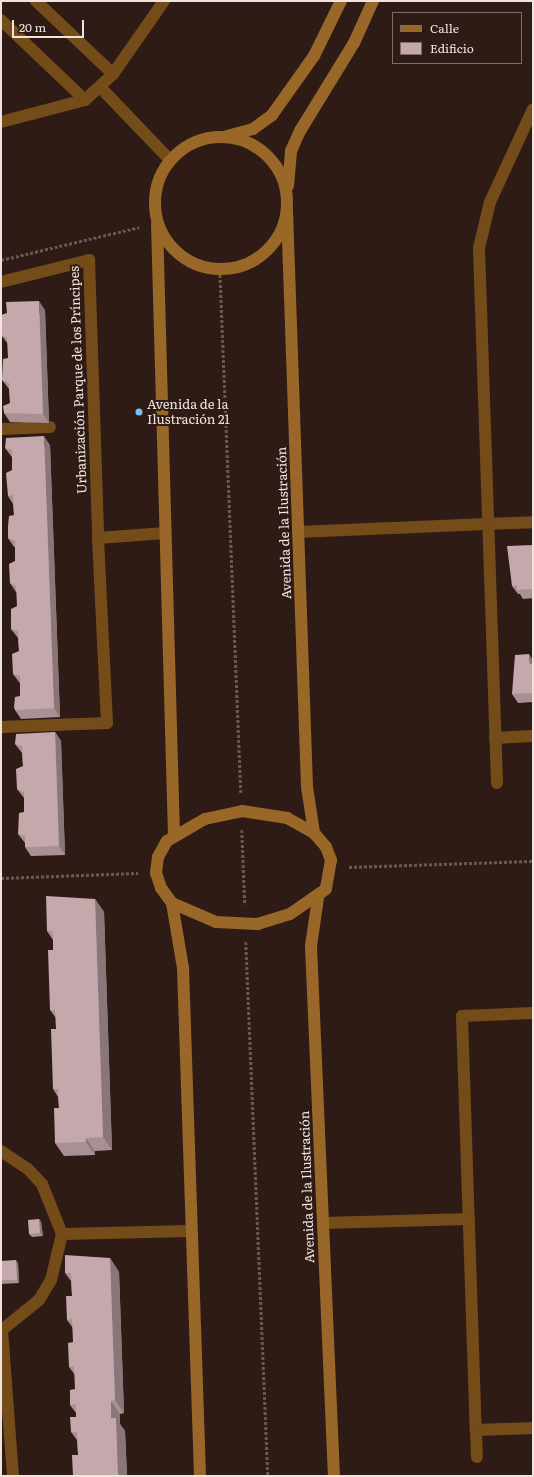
<!DOCTYPE html>
<html>
<head>
<meta charset="utf-8">
<style>
	body { margin:0 }
	#map { position:relative; width:534px; height:1477px; overflow:hidden; background:#2f1b15; font-family:Literata,serif }
	div>[style] { position:absolute }
	[style*='--x'] { left:calc(var(--x)*1px); top:calc(var(--y)*1px); width:calc(var(--w)*1px); rotate:calc(var(--a)*1deg) }
	.path>* { height:2.5px; margin-top:-1.25px; transform-origin:0; background:repeating-linear-gradient(90deg,#6b5853 0 3px,transparent 0 5px) }
	.street>* { height:12px; margin:-6px; padding:0 6px; transform-origin:6px; border-radius:6px; background:#744c19 }
	.secondary>* { height:12px; margin:-6px; padding:0 6px; transform-origin:6px; border-radius:6px; background:#996727 }
	.secondary>.ring { margin:-6px; padding:0; box-sizing:content-box; background:none; border:12px solid #996727; border-radius:50% }
	.wall>* { inset:0; background:#a99094 }
	.shaded-wall>* { inset:0; background:#897678 }
	.building>* { inset:0; background:#c4a8ac }
	.dots>* { width:11px; height:11px; translate:-50% -50%; box-sizing:border-box; border:2px solid #2f1b15; border-radius:50% }
	span { translate:-50% -50%; white-space:nowrap; text-align:center; line-height:1.15; -webkit-text-stroke:4px #2f1b15; paint-order:stroke }
	.street-label { font-size:13px; color:#f1e3de }
	.poi-label { font-size:13px; color:#f1e3de }
	.left { translate:0 -50%; text-align:left }
	.frame { position:absolute; inset:0; border:2px solid #f1e3de; pointer-events:none }
	.legend { position:absolute; left:392px; top:12px; width:130px; height:52px; box-sizing:border-box; background:#2f1b15; border:1px solid #7d6b65; margin:0; padding:5px 7px; list-style:none; font-size:12px; color:#f1e3de }
	.legend li { display:flex; align-items:center; gap:8px; height:20px }
	.legend b { width:20px; border:1px solid #7d6b65 }
	.scale { position:absolute; left:12px; top:20px; width:72px; height:18px; box-sizing:border-box; border:2px solid #f1e3de; border-top:0; padding-left:5px; font-size:12px; line-height:14px; white-space:nowrap; color:#f1e3de; -webkit-text-stroke:3px #2f1b15; paint-order:stroke }
</style>
</head>
<body>
<div id="map">
	<div class="path">
		<i style="--x:1;--y:260;--w:142;--a:-13.4"></i>
		<i style="--x:220;--y:270;--w:523;--a:87.7"></i>
		<i style="--x:242;--y:830;--w:75;--a:87.7"></i>
		<i style="--x:349;--y:867;--w:184;--a:-1.9"></i>
		<i style="--x:1;--y:878;--w:137;--a:-2.1"></i>
		<i style="--x:246;--y:942;--w:534;--a:87.64"></i>
	</div>
	<div class="street">
		<i style="--x:36;--y:1;--w:106;--a:43.5"></i>
		<i style="--x:1;--y:20;--w:116;--a:43.6"></i>
		<i style="--x:100;--y:87;--w:101;--a:46.2"></i>
		<i style="--x:1;--y:122;--w:87;--a:-14.7"></i>
		<i style="--x:85;--y:100;--w:38;--a:-43"></i>
		<i style="--x:113;--y:74;--w:89;--a:-55.1"></i>
		<i style="--x:1;--y:282;--w:91;--a:-14"></i>
		<i style="--x:89;--y:260;--w:278;--a:88.1"></i>
		<i style="--x:1;--y:429;--w:49;--a:-2.3"></i>
		<i style="--x:298;--y:532;--w:235;--a:-2.4"></i>
		<i style="--x:1;--y:727;--w:106;--a:-2.2"></i>
		<i style="--x:107;--y:723;--w:185;--a:-92.8"></i>
		<i style="--x:98;--y:538;--w:67;--a:-4.3"></i>
		<i style="--x:495;--y:738;--w:38;--a:-3"></i>
		<i style="--x:497;--y:783;--w:535;--a:-91.93"></i>
		<i style="--x:479;--y:248;--w:47;--a:-76.6"></i>
		<i style="--x:490;--y:202;--w:102;--a:-65.2"></i>
		<i style="--x:533;--y:1013;--w:71;--a:177.6"></i>
		<i style="--x:462;--y:1016;--w:414;--a:88.1"></i>
		<i style="--x:476;--y:1430;--w:57;--a:-2"></i>
		<i style="--x:1;--y:1151;--w:32;--a:34"></i>
		<i style="--x:28;--y:1169;--w:21;--a:47"></i>
		<i style="--x:42;--y:1184;--w:54;--a:68.2"></i>
		<i style="--x:62;--y:1234;--w:47;--a:103.4"></i>
		<i style="--x:51;--y:1280;--w:23;--a:121"></i>
		<i style="--x:39;--y:1300;--w:48;--a:141"></i>
		<i style="--x:2;--y:1330;--w:146;--a:85.7"></i>
		<i style="--x:323;--y:1223;--w:146;--a:-1.6"></i>
		<i style="--x:62;--y:1234;--w:128;--a:-1.3"></i>
		<i style="--x:476;--y:1430;--w:27;--a:88"></i>
	</div>
	<div class="secondary">
		<i style="--x:227;--y:136;--w:27;--a:-15"></i>
		<i style="--x:253;--y:129;--w:24;--a:-36"></i>
		<i style="--x:272;--y:115;--w:72;--a:-54.6"></i>
		<i style="--x:314;--y:56;--w:61;--a:-63.9"></i>
		<i class="ring" style="left:155px;top:137px;width:120px;height:120px"></i>
		<i style="--x:288;--y:186;--w:35;--a:-85"></i>
		<i style="--x:291;--y:151;--w:22;--a:-66"></i>
		<i style="--x:300;--y:131;--w:103;--a:-58.5"></i>
		<i style="--x:354;--y:43;--w:46;--a:-65.7"></i>
		<i style="--x:287;--y:211;--w:576;--a:88.01"></i>
		<i style="--x:307;--y:787;--w:47;--a:81.3"></i>
		<i style="--x:157;--y:224;--w:611;--a:88.41"></i>
		<i style="--x:242;--y:811;--w:46;--a:8.8"></i>
		<i style="--x:287;--y:818;--w:31;--a:29"></i>
		<i style="--x:314;--y:833;--w:18;--a:49"></i>
		<i style="--x:326;--y:847;--w:14;--a:69"></i>
		<i style="--x:331;--y:860;--w:29;--a:100"></i>
		<i style="--x:326;--y:889;--w:44;--a:145.2"></i>
		<i style="--x:290;--y:914;--w:34;--a:163"></i>
		<i style="--x:258;--y:924;--w:42;--a:-177.3"></i>
		<i style="--x:216;--y:922;--w:48;--a:-156.6"></i>
		<i style="--x:172;--y:903;--w:19;--a:-126"></i>
		<i style="--x:161;--y:888;--w:16;--a:-108"></i>
		<i style="--x:156;--y:873;--w:16;--a:-83"></i>
		<i style="--x:158;--y:857;--w:18;--a:-61"></i>
		<i style="--x:167;--y:841;--w:44;--a:-30.1"></i>
		<i style="--x:205;--y:819;--w:38;--a:-12"></i>
		<i style="--x:318;--y:898;--w:49;--a:98.3"></i>
		<i style="--x:311;--y:946;--w:530;--a:87.52"></i>
		<i style="--x:172;--y:903;--w:66;--a:80.4"></i>
		<i style="--x:183;--y:968;--w:508;--a:88.08"></i>
	</div>
	<div class="wall">
		<i style="clip-path:polygon(45px 310px,49px 423px,10px 422px,4px 413px,10px 403px,9px 389px,2px 380px,8px 358px,8px 344px,1px 335px)"></i>
		<i style="clip-path:polygon(50px 445px,60px 717px,21px 719px,15px 710px,20px 696px,20px 683px,19px 682px,13px 674px,19px 651px,18px 638px,11px 629px,17px 606px,17px 592px,16px 592px,10px 583px,15px 561px,15px 547px,14px 547px,8px 538px,14px 515px,13px 504px,8px 496px,12px 470px,12px 457px,11px 456px,5px 448px)"></i>
		<i style="clip-path:polygon(533px 545px,533px 598px,523px 599px,520px 594px,518px 594px,512px 586px)"></i>
		<i style="clip-path:polygon(533px 660px,533px 702px,518px 703px,512px 694px)"></i>
		<i style="clip-path:polygon(55px 732px,61px 741px,65px 855px,31px 856px,25px 847px,25px 843px,18px 834px,24px 812px,24px 798px,17px 789px,23px 766px,22px 753px,15px 744px)"></i>
		<i style="clip-path:polygon(95px 899px,104px 912px,112px 1150px,95px 1151px,95px 1155px,64px 1156px,55px 1143px,59px 1108px,58px 1097px,53px 1089px,56px 1029px,56px 1018px,50px 1010px,53px 950px,53px 940px,47px 931px)"></i>
		<i style="clip-path:polygon(39px 1219px,41px 1222px,43px 1236px,32px 1237px,29px 1234px)"></i>
		<i style="clip-path:polygon(110px 1258px,119px 1272px,124px 1413px,120px 1414px,120px 1424px,125px 1431px,127px 1476px,73px 1476px,78px 1455px,77px 1440px,71px 1432px,76px 1417px,76px 1413px,70px 1405px,75px 1389px,75px 1375px,69px 1367px,73px 1342px,73px 1328px,67px 1320px,72px 1296px,71px 1281px,65px 1273px)"></i>
		<i style="clip-path:polygon(1px 1261px,18px 1263px,19px 1283px,1px 1284px)"></i>
	</div>
	<div class="shaded-wall">
		<i style="clip-path:polygon(39px 301px,45px 310px,49px 423px,43px 414px)"></i>
		<i style="clip-path:polygon(44px 436px,50px 445px,60px 717px,54px 708px)"></i>
		<i style="clip-path:polygon(529px 654px,533px 660px,533px 669px,530px 664px)"></i>
		<i style="clip-path:polygon(55px 732px,61px 741px,65px 855px,59px 846px)"></i>
		<i style="clip-path:polygon(95px 899px,104px 912px,112px 1150px,103px 1137px)"></i>
		<i style="clip-path:polygon(86px 1138px,95px 1151px,95px 1155px,86px 1142px)"></i>
		<i style="clip-path:polygon(39px 1219px,41px 1222px,43px 1236px,40px 1233px)"></i>
		<i style="clip-path:polygon(110px 1258px,119px 1272px,124px 1413px,115px 1400px)"></i>
		<i style="clip-path:polygon(16px 1260px,18px 1263px,19px 1283px,17px 1280px)"></i>
		<i style="clip-path:polygon(111px 1401px,120px 1414px,120px 1424px,125px 1431px,127px 1476px,118px 1476px,111px 1418px)"></i>
	</div>
	<div class="building">
		<i style="clip-path:polygon(39px 301px,43px 414px,4px 413px,3px 406px,10px 403px,9px 383px,2px 380px,3px 359px,8px 358px,7px 338px,1px 335px,1px 315px,7px 313px,6px 302px)"></i>
		<i style="clip-path:polygon(44px 436px,54px 708px,15px 710px,14px 707px,15px 697px,20px 696px,20px 676px,13px 674px,12px 654px,19px 651px,18px 631px,11px 629px,11px 609px,17px 606px,16px 586px,10px 583px,9px 564px,15px 561px,15px 541px,8px 538px,8px 526px,9px 516px,14px 515px,13px 495px,8px 496px,6px 473px,12px 470px,12px 450px,5px 448px,6px 438px)"></i>
		<i style="clip-path:polygon(533px 545px,533px 589px,517px 590px,517px 585px,512px 586px,507px 546px)"></i>
		<i style="clip-path:polygon(529px 654px,530px 664px,533px 664px,533px 693px,512px 694px,515px 655px)"></i>
		<i style="clip-path:polygon(55px 732px,59px 846px,25px 847px,25px 836px,18px 834px,19px 813px,24px 812px,24px 792px,17px 789px,16px 769px,23px 766px,22px 746px,15px 744px,16px 734px)"></i>
		<i style="clip-path:polygon(46px 896px,95px 899px,103px 1137px,86px 1138px,86px 1142px,55px 1143px,54px 1108px,59px 1108px,58px 1089px,53px 1089px,51px 1029px,56px 1029px,55px 1010px,50px 1010px,48px 950px,53px 950px,53px 936px,52px 931px,47px 931px)"></i>
		<i style="clip-path:polygon(39px 1219px,40px 1233px,29px 1234px,28px 1220px)"></i>
		<i style="clip-path:polygon(65px 1255px,110px 1258px,115px 1400px,111px 1401px,111px 1418px,116px 1418px,118px 1476px,73px 1476px,72px 1455px,78px 1455px,77px 1432px,71px 1432px,70px 1417px,76px 1417px,76px 1404px,70px 1405px,70px 1390px,75px 1389px,74px 1366px,69px 1367px,68px 1343px,73px 1342px,72px 1319px,67px 1320px,66px 1296px,72px 1296px,71px 1273px,65px 1273px)"></i>
		<i style="clip-path:polygon(16px 1260px,17px 1280px,1px 1280px,1px 1261px)"></i>
	</div>
	<div class="dots">
		<i style="left:139px;top:412px;background:#78bff7"></i>
	</div>
	<div class="street-label">
		<span style="left:78px;top:380px;rotate:-92deg">Urbanización Parque de los Príncipes</span>
		<span style="left:284px;top:523px;rotate:-92deg">Avenida de la Ilustración</span>
		<span style="left:307px;top:1187px;rotate:-92deg">Avenida de la Ilustración</span>
	</div>
	<div class="poi-label">
		<span class="left" style="left:147px;top:412px">Avenida de la<br>Ilustración 21</span>
	</div>
	<div class="frame"></div>
	<ul class="legend">
	<li><b style="height:5px;background:#996727"></b>Calle</li>
	<li><b style="height:11px;background:#c4a8ac"></b>Edificio</li>
	</ul>
	<div class="scale">20 m</div>
</div>
</body>
</html>
